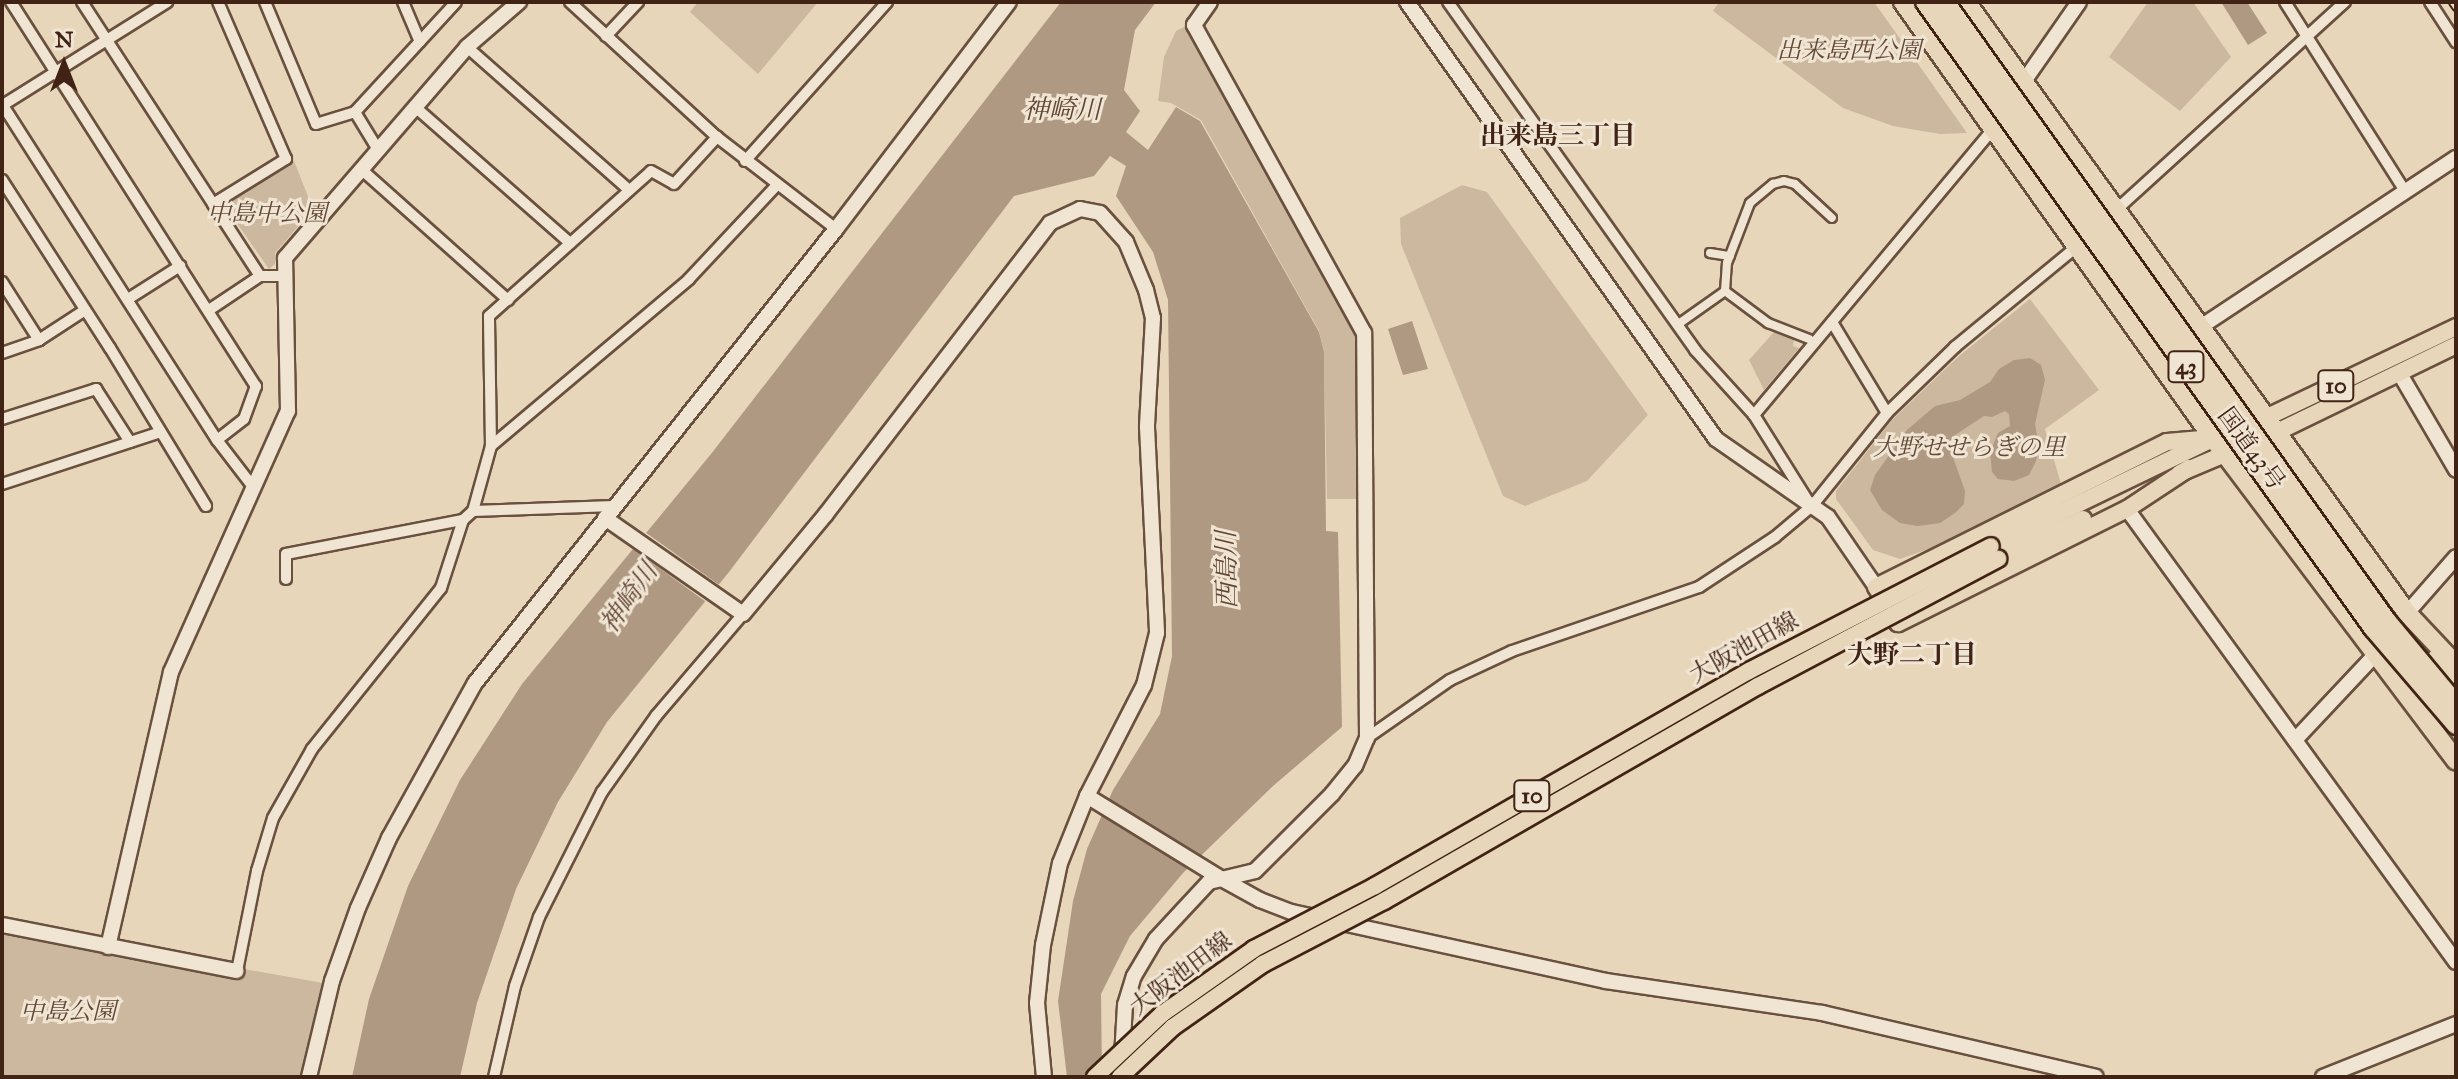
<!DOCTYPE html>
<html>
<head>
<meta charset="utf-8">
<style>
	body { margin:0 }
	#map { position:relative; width:2458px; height:1079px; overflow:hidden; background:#e8d6bb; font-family:"IM FELL Great Primer","Noto Serif JP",serif }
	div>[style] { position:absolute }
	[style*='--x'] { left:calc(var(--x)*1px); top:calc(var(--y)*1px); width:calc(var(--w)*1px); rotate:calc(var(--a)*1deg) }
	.green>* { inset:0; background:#cbb89f }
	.water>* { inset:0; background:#af9982 }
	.pier>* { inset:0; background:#e8d6bb }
	.roads { filter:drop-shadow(2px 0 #6a503e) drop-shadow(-2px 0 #6a503e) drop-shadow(0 2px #6a503e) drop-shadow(0 -2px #6a503e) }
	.pedestrian>* { height:8px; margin:-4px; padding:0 4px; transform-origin:4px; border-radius:4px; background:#f0e4d3 }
	.minor>* { height:10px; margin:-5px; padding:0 5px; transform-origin:5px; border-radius:5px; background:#f0e4d3 }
	.tertiary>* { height:14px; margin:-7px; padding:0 7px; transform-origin:7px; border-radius:7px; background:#f0e4d3 }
	.secondary>* { height:14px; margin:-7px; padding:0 7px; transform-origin:7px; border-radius:7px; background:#f0e4d3 }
	.primary>* { height:16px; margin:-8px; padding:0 8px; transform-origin:8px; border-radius:8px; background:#e8d6bb }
	.trunk>* { height:18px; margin:-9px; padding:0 9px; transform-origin:9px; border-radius:9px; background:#e8d6bb }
	.rail>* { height:7px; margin-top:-3.5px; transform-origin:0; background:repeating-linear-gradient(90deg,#f0e4d3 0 12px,#402314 0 24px); box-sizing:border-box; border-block:2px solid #402314 }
	.bridges { filter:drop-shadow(2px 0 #402314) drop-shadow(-2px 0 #402314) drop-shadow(0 2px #402314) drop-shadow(0 -2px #402314) }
	.primary-bridge>* { height:16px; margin:-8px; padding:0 8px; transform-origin:8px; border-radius:8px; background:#e8d6bb }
	.trunk-bridge>* { height:18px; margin:-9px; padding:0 9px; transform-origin:9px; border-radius:9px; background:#e8d6bb }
	span { translate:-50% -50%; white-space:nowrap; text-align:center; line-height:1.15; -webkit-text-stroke:6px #f0e4d3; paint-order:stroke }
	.shield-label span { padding:2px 6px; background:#f0e4d3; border:2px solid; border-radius:6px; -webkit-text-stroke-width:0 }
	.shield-label { font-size:22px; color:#402314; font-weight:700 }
	.park-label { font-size:24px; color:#634837; font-style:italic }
	.street-label { font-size:24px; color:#402314 }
	.water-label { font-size:26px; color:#614635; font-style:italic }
	.neighbourhood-label { font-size:26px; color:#402314; font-weight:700 }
	.frame { position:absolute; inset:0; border:4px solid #402314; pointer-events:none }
	.north { position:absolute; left:24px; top:24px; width:80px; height:80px; -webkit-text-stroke:6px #f0e4d3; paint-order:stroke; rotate:0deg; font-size:22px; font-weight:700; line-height:32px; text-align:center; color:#402314 }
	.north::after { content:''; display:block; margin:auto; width:28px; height:36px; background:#402314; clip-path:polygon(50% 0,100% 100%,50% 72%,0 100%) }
</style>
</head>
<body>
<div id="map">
	<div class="green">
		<i style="clip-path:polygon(698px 2px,818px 2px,758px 74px,690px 12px)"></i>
		<i style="clip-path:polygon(1719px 2px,1874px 2px,1967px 133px,1940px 134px,1893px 126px,1843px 108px,1713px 11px)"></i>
		<i style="clip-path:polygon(2148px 2px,2193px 2px,2231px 57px,2180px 111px,2109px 57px)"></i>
		<i style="clip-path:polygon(1186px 26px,1358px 335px,1360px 499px,1327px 499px,1324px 352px,1319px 331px,1201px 120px,1171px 103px,1158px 101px,1164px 57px,1176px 31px)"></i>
		<i style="clip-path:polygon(294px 161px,313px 209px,275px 253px,275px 264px,269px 269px,227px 209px,228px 203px)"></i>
		<i style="clip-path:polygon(1462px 185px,1487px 192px,1648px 415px,1587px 481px,1525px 506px,1503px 496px,1401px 244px,1400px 218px)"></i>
		<i style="clip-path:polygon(2030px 299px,2099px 390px,2045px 429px,2061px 484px,1948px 542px,1900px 559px,1873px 550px,1836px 499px,1836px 491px,1892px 420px,1959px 356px)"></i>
		<i style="clip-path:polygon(1774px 332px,1794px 340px,1793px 346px,1799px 348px,1764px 390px,1749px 360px)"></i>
		<i style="clip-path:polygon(2px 934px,242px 979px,244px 969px,323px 983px,300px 1077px,2px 1077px)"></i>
	</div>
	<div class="water">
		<i style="clip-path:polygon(1061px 2px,1156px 2px,1135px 30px,1124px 90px,1140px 111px,1126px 132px,1148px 150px,1176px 107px,1200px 121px,1319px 332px,1324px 352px,1326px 531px,1338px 532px,1342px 727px,1273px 786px,1183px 873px,1130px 936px,1101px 994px,1102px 1077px,1067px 1077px,1058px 1001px,1073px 901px,1087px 849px,1113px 790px,1160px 714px,1172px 656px,1168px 300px,1153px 252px,1116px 196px,1126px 166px,1110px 156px,1094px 176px,1014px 196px,729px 572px,607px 722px,558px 802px,516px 889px,477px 1003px,460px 1077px,352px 1077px,369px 999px,408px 886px,460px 780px,522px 684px,711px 454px)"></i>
		<i style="clip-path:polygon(2221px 2px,2247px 2px,2267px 33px,2248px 45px)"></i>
		<i style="clip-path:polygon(1412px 321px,1428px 369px,1403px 375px,1388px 329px)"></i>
		<i style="clip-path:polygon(2030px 358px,2041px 365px,2045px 380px,2035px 424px,2039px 446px,2036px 461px,2029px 475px,2014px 481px,1998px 479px,1992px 472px,1990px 452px,1998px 433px,2010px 426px,2009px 414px,2005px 411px,1992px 417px,1984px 416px,1952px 437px,1950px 449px,1965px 491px,1964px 504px,1955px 513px,1940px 523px,1918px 526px,1900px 523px,1882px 510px,1870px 490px,1875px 475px,1907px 430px,1935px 406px,1960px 400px,1990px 382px,1999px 369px,2014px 360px)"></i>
	</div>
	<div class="pier">
		<i style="clip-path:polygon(642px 530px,722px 587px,709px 604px,629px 546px)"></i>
	</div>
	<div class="roads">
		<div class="pedestrian">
			<i style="--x:1710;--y:253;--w:20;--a:9"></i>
			<i style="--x:1725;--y:291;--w:28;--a:-86"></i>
			<i style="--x:1727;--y:263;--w:64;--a:-69"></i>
			<i style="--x:1750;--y:203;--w:30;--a:-40"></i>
			<i style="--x:1773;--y:184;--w:11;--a:-15"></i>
			<i style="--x:1784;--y:181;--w:11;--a:15"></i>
			<i style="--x:1795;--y:184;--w:50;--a:42.6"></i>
			<i style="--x:1677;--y:325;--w:59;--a:-35.3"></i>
			<i style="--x:1725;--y:291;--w:54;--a:36.7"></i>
			<i style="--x:1768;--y:323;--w:44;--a:21.3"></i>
		</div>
		<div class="minor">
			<i style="--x:11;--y:2;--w:456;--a:57.5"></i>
			<i style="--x:256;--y:386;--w:35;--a:110"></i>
			<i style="--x:244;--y:419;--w:34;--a:142"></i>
			<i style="--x:82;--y:2;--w:327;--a:57"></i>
			<i style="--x:260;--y:276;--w:25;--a:0"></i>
			<i style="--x:265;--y:2;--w:132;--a:67.3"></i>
			<i style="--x:316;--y:124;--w:41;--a:-17.1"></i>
			<i style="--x:355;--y:112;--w:149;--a:-47.4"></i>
			<i style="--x:403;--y:2;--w:43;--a:67"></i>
			<i style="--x:570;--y:2;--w:200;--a:42.6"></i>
			<i style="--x:717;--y:137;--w:150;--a:37.7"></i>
			<i style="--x:1448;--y:2;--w:427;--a:54.6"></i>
			<i style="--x:1695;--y:350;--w:88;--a:47.8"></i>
			<i style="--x:1754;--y:415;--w:98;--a:57.9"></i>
			<i style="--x:2285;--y:2;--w:224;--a:57.6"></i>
			<i style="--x:2430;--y:2;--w:48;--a:57"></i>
			<i style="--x:606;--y:36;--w:47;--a:-46.7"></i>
			<i style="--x:467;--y:47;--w:215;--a:41.4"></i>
			<i style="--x:2;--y:104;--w:399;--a:57.4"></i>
			<i style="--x:217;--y:440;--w:61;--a:52.4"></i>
			<i style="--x:3;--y:105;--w:194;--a:-32.1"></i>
			<i style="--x:414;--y:106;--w:208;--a:41.3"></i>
			<i style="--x:355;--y:112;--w:42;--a:58.6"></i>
			<i style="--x:745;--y:161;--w:213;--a:-48.2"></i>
			<i style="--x:361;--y:169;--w:197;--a:41.7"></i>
			<i style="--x:2;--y:180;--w:200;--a:57.3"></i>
			<i style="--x:110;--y:348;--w:185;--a:58.7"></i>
			<i style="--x:213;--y:204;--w:86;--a:-31.7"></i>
			<i style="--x:286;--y:159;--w:171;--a:-113.4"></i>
			<i style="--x:2115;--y:211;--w:311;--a:-42.3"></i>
			<i style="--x:2;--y:282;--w:69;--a:57.5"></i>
			<i style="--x:128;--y:299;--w:62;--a:-32.4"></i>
			<i style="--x:209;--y:310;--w:61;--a:-33.7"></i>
			<i style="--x:1832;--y:322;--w:106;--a:58.9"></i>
			<i style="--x:2;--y:353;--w:39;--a:-19"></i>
			<i style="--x:39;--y:340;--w:55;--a:-33.1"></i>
			<i style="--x:1754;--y:415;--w:374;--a:-50.1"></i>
			<i style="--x:2;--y:419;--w:99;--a:-17.7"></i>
			<i style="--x:96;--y:389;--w:63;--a:57.3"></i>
			<i style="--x:491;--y:446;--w:259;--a:-40.1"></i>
			<i style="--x:689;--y:279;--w:129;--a:-46.9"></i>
			<i style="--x:2;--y:484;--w:167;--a:-18.1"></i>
			<i style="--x:473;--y:511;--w:67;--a:-74.5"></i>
			<i style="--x:491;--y:446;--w:130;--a:-90.9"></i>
			<i style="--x:489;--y:316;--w:217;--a:-41.8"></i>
			<i style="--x:651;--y:171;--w:26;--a:29"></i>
			<i style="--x:674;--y:184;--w:64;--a:-47.5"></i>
			<i style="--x:286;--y:579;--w:25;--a:-90"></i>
			<i style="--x:286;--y:554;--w:180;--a:-10.9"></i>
			<i style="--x:463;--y:520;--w:13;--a:-42"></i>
			<i style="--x:473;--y:511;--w:141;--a:-2"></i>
			<i style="--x:1367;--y:738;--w:101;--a:-34.9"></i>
			<i style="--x:1450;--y:680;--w:68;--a:-25.1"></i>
			<i style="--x:1512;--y:651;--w:198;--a:-18.9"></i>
			<i style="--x:1699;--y:587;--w:91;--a:-33.3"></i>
			<i style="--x:1775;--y:537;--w:48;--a:-40"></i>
			<i style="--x:1812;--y:506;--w:119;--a:-51.1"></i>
			<i style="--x:1887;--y:413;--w:95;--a:-44.1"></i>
			<i style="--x:1955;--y:347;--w:156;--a:-39.5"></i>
			<i style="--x:237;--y:971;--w:102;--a:-78.7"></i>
			<i style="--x:257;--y:871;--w:55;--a:-73.2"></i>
			<i style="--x:273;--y:818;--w:79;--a:-60.5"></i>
			<i style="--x:312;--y:749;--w:206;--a:-51.3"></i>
			<i style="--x:441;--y:588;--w:71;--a:-72.1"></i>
			<i style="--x:494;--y:1077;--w:93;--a:-77"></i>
			<i style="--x:515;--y:986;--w:73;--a:-70.8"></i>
			<i style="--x:539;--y:917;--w:140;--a:-63.3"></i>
			<i style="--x:602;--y:792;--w:93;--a:-54.6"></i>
			<i style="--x:656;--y:716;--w:134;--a:-49.5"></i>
		</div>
		<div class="tertiary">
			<i style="--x:1407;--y:2;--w:535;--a:54.74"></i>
			<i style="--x:1716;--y:439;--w:136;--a:34.9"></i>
			<i style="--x:1828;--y:517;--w:85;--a:55.6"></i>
			<i style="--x:2020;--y:87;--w:103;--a:-55.2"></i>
			<i style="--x:2202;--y:326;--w:305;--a:-33.5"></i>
			<i style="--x:2400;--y:374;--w:111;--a:59.7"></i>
			<i style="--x:2127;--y:509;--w:560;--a:54.01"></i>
			<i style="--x:605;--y:518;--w:168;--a:34.8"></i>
			<i style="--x:743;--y:614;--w:130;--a:-50.3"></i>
			<i style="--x:826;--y:514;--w:367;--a:-52.4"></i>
			<i style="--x:1050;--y:223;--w:33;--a:-25"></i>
			<i style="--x:1080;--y:209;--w:20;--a:11"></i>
			<i style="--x:1100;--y:213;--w:39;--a:48"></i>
			<i style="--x:1126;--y:242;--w:52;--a:67.4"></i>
			<i style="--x:1146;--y:290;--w:29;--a:76"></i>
			<i style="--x:1153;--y:318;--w:109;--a:93.2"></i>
			<i style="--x:1147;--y:427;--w:206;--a:87.2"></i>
			<i style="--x:1157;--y:633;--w:54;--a:104"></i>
			<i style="--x:1144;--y:685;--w:125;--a:117.2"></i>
			<i style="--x:1087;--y:796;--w:72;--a:111.9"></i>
			<i style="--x:1060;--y:863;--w:84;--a:101.7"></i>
			<i style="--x:1043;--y:945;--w:58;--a:95.9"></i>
			<i style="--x:1037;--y:1003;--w:74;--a:84.6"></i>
			<i style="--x:2295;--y:740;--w:115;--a:-46.8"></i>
			<i style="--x:1087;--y:796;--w:158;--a:31.6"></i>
			<i style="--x:1222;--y:879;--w:43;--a:28.9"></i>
			<i style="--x:1260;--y:900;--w:34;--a:21"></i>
			<i style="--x:1292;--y:912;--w:321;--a:12.4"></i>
			<i style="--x:1606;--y:981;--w:218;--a:8.4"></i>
			<i style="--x:1822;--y:1013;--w:281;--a:13.1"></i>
			<i style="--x:2;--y:925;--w:239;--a:11.1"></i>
			<i style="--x:108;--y:947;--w:282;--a:-77.1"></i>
			<i style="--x:171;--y:672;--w:286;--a:-65.9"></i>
			<i style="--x:288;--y:411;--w:153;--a:-91.1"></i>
			<i style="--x:285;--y:258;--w:279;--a:-49.2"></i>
			<i style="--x:467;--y:47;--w:69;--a:-40.9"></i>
			<i style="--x:1122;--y:1057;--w:52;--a:-86.7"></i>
			<i style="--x:1125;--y:1005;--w:30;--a:-73"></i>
			<i style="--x:1134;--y:976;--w:43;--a:-59.3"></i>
			<i style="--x:1156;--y:939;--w:78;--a:-47.1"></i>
			<i style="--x:1209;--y:882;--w:47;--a:-13.4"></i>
			<i style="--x:1255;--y:871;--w:109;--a:-45"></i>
			<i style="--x:1332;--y:794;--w:36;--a:-51"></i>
			<i style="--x:1355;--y:766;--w:30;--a:-67"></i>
			<i style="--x:1367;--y:738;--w:405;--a:-90.4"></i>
			<i style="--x:1364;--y:333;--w:352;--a:-118.9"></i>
			<i style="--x:1194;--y:25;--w:28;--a:-55"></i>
			<i style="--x:309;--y:1077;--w:99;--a:-76.5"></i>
			<i style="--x:332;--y:981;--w:77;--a:-70.4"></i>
			<i style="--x:358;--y:908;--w:77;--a:-66.1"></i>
			<i style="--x:389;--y:838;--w:177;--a:-61"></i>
			<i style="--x:475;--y:683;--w:580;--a:-51.51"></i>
			<i style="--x:836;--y:229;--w:285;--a:-52.7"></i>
			<i style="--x:2323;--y:1077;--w:143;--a:-21.7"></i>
		</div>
		<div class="secondary">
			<i style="--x:2407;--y:613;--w:74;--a:-48.8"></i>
		</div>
		<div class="primary">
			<i style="--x:2257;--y:422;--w:221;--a:-25.5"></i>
			<i style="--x:2189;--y:468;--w:74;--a:146.5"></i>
			<i style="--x:2127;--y:509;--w:256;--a:153.5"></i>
			<i style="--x:1898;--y:623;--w:42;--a:-121.4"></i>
			<i style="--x:1876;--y:587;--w:325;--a:-26.5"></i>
			<i style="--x:2167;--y:442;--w:46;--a:-5"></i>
			<i style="--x:2180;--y:473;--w:105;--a:-22.9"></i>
			<i style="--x:2277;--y:432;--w:199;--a:-25.9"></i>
			<i style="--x:1991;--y:546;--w:239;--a:-25.8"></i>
			<i style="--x:1998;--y:559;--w:94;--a:-25.2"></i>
		</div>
		<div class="trunk">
			<i style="--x:1903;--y:2;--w:535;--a:54.59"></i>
			<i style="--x:2213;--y:438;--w:404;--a:53"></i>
			<i style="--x:1966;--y:2;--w:754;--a:54.18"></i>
			<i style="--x:2407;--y:613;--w:71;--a:46.7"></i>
			<i style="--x:2436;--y:659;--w:30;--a:49"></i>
		</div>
	</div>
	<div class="rail">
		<i style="--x:2451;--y:2;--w:9;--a:54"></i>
	</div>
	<div class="bridges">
		<div class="primary-bridge">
			<i style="--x:1095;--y:1077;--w:92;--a:-43.2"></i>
			<i style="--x:1162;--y:1014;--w:113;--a:-35.2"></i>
			<i style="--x:1254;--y:949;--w:136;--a:-27.5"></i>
			<i style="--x:1375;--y:886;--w:431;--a:-29.9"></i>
			<i style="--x:1749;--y:671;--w:272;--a:-27.3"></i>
			<i style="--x:1120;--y:1077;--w:73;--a:-43.3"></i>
			<i style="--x:1173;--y:1027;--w:110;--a:-35"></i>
			<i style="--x:1263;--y:964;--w:136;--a:-27.5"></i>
			<i style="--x:1384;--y:901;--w:431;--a:-29.9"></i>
			<i style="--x:1758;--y:686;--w:272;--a:-27.9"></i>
		</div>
		<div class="trunk-bridge">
			<i style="--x:1925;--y:2;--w:770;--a:54.41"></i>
			<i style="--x:2373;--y:628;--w:128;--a:49.4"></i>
			<i style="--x:1945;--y:2;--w:759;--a:54.49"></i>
			<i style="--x:2386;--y:620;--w:109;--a:50.2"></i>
		</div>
	</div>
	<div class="shield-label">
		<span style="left:2186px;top:367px">43</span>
		<span style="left:2336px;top:386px">10</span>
		<span style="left:1532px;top:796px">10</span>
	</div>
	<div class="park-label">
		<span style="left:1849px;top:51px">出来島西公園</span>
		<span style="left:267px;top:214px">中島中公園</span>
		<span style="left:1969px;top:448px">大野せせらぎの里</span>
		<span style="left:68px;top:1012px">中島公園</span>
	</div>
	<div class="street-label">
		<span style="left:2251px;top:449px;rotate:54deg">国道43号</span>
		<span style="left:1744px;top:648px;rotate:-29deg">大阪池田線</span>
		<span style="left:1181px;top:974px;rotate:-37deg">大阪池田線</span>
	</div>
	<div class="water-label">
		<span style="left:1062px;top:110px">神崎川</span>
		<span style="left:1227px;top:570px;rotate:-91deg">西島川</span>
		<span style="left:629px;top:598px;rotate:-55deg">神崎川</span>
	</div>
	<div class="neighbourhood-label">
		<span style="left:1558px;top:136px">出来島三丁目</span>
		<span style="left:1912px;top:655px">大野二丁目</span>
	</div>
	<div class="frame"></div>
	<div class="north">N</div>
</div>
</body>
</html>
